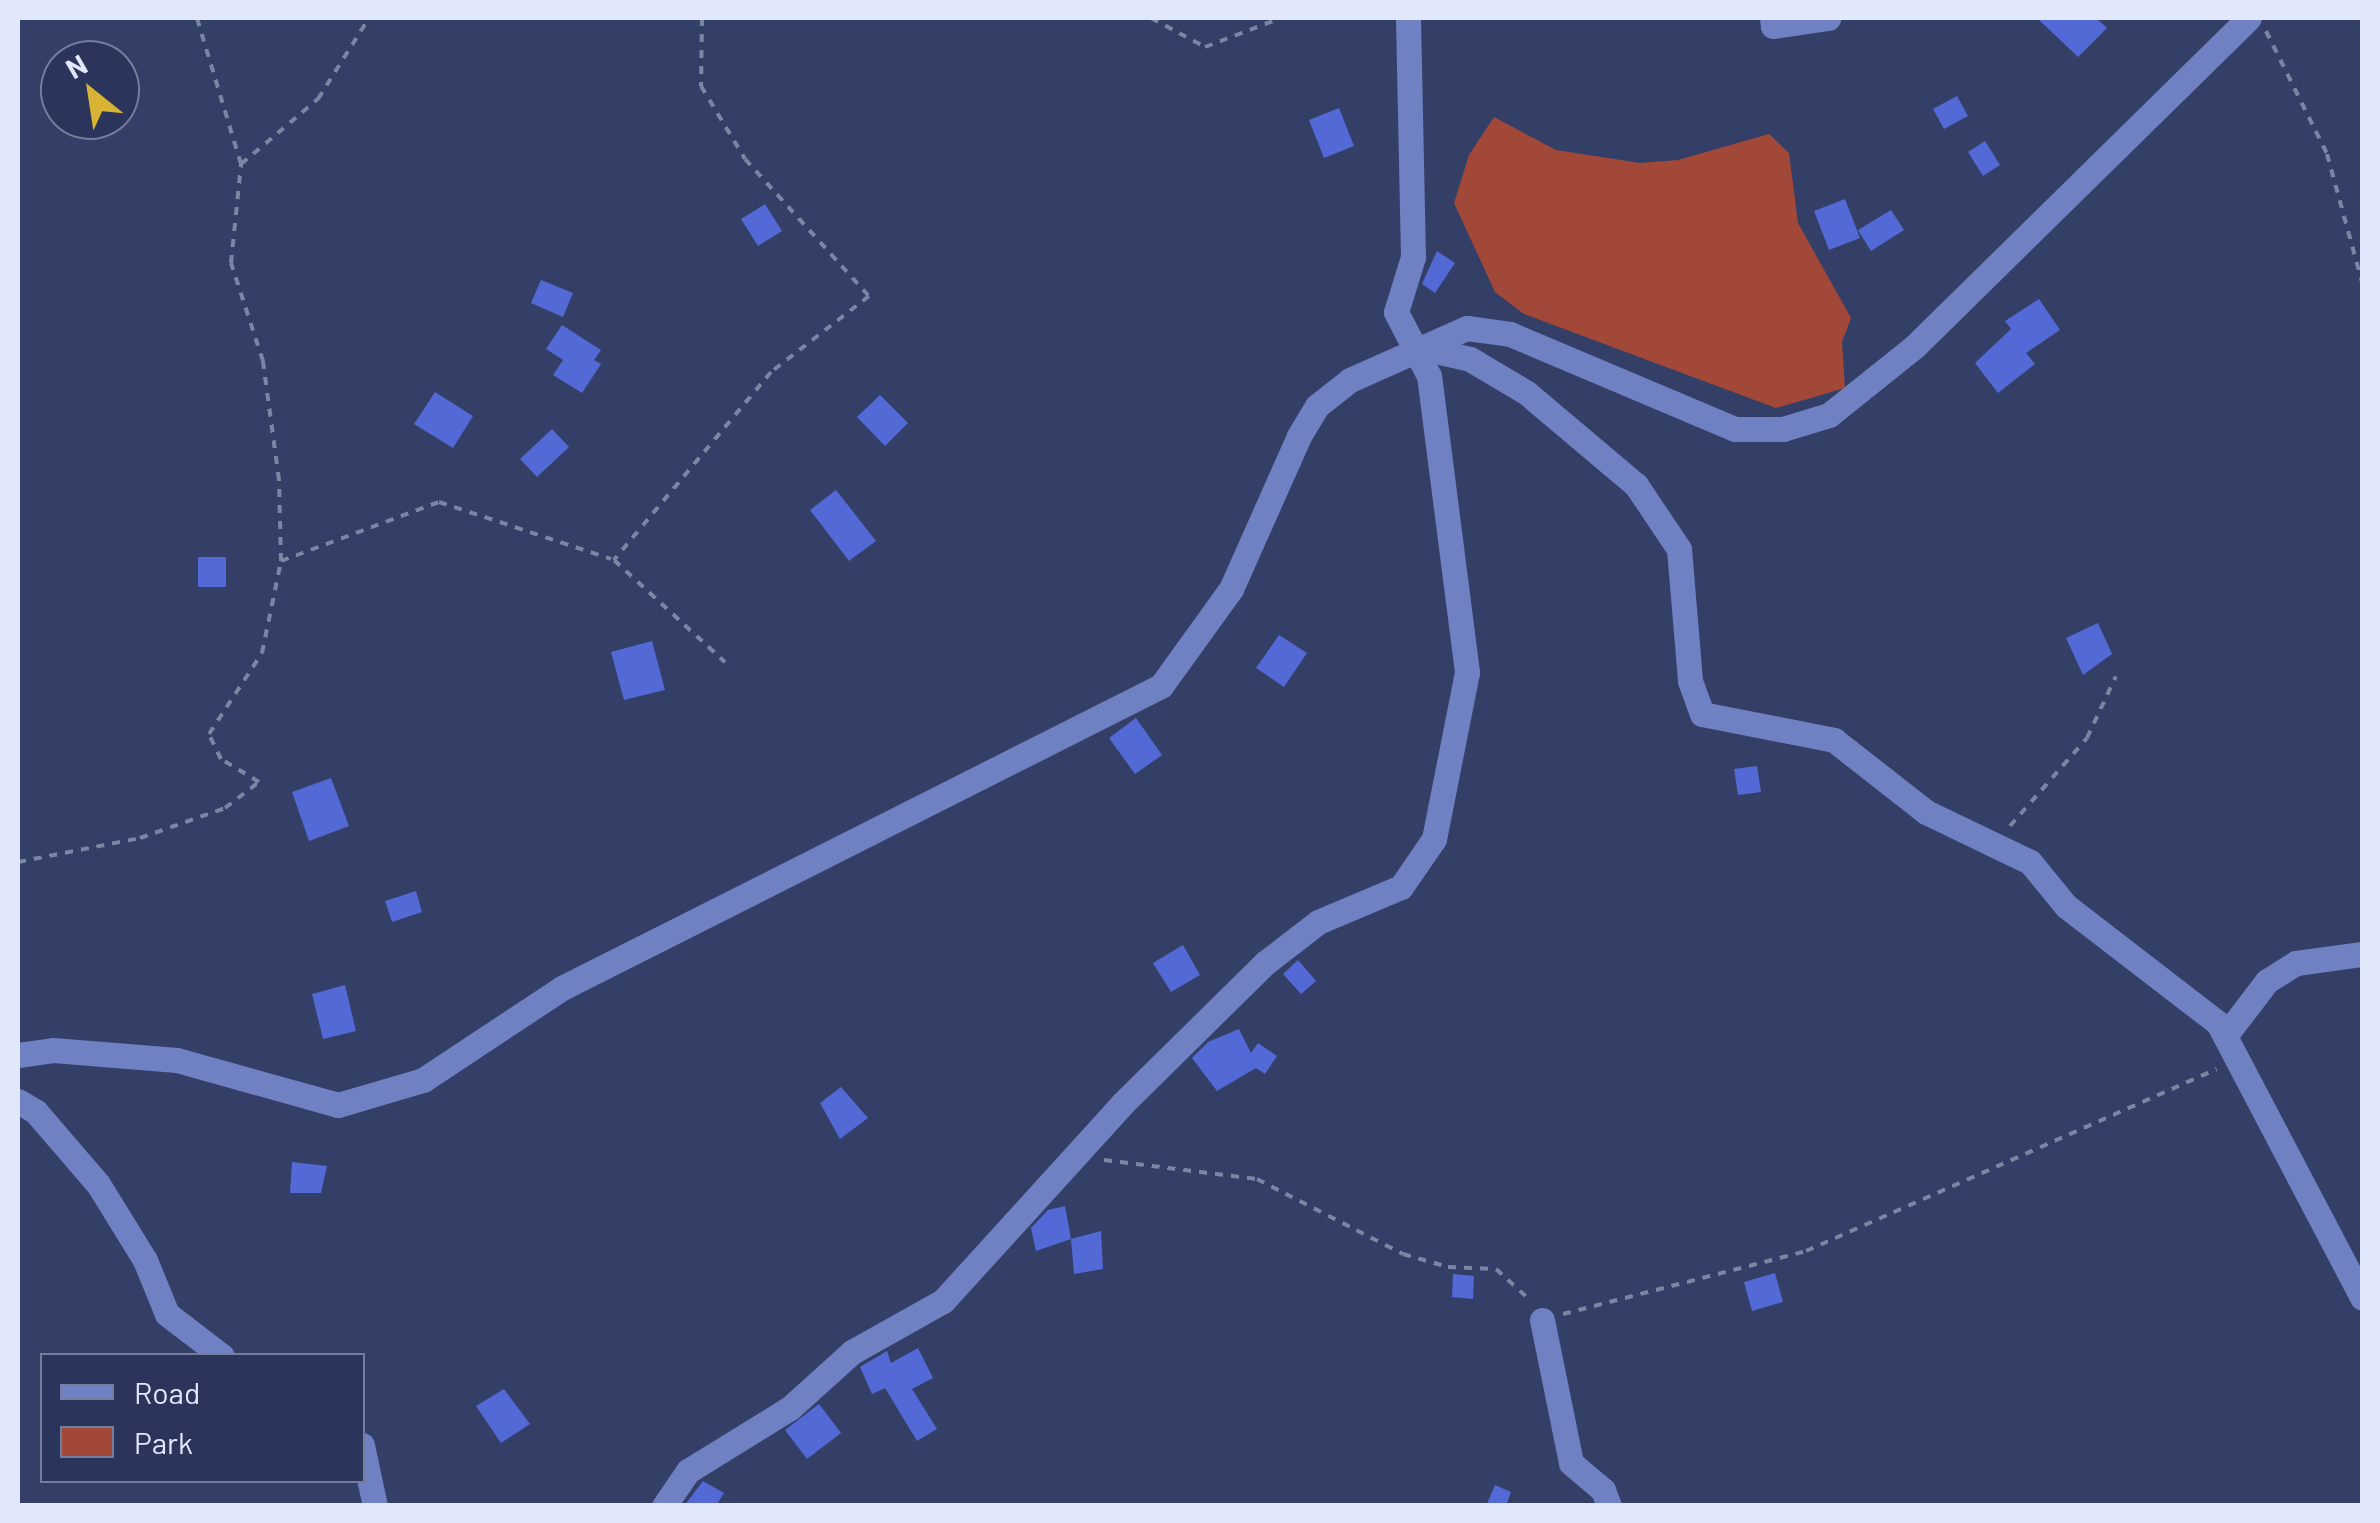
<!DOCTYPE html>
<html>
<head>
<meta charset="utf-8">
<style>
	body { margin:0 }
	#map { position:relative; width:2380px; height:1523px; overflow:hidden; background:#343f67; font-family:Barlow,sans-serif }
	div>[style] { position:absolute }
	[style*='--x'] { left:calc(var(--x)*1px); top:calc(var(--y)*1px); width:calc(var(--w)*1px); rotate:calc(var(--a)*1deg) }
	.green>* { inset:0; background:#a14839 }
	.building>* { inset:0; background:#5369d6 }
	.path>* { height:4px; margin-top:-2px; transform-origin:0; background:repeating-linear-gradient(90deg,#7b85a4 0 8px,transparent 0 16px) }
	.minor>* { height:25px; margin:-12.5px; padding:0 12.5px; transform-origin:12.5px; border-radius:12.5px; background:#6f81c3 }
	span { translate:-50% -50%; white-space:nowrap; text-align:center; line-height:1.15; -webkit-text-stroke:8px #2b355b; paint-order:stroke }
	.frame { position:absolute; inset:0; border:20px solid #e1e8fb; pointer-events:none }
	.legend { position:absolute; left:40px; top:1353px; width:325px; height:130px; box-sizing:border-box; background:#2b355b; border:2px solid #747d9b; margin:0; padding:12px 18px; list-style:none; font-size:30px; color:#e1e8fb }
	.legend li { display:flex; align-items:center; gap:20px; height:50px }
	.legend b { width:50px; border:2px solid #747d9b }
	.north { position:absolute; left:40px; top:40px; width:100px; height:100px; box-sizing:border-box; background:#2b355b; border:2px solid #747d9b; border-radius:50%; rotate:330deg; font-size:28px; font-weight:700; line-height:40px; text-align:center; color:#e1e8fb }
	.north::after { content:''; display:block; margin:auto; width:35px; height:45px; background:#d9b334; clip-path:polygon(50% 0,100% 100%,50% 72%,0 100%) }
</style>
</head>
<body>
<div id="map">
	<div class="green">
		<i style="clip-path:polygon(1494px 117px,1556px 150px,1640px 163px,1678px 160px,1769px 134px,1789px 153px,1798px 223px,1851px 318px,1842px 342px,1845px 388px,1776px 408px,1524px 314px,1495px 292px,1454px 203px,1469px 155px)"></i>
	</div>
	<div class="building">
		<i style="clip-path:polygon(2037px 18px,2096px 18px,2107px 28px,2078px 57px)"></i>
		<i style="clip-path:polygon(1957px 96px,1968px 116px,1944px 129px,1933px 109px)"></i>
		<i style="clip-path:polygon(1339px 108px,1354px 146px,1324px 158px,1309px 120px)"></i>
		<i style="clip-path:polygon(1985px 141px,2000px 165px,1983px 176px,1968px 152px)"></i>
		<i style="clip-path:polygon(1845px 199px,1860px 238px,1829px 250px,1814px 211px)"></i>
		<i style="clip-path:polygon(765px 204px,782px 231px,758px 246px,741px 219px)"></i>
		<i style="clip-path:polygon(1891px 210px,1904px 230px,1871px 251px,1858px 230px)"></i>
		<i style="clip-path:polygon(1437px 251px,1455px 263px,1435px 293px,1422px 284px)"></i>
		<i style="clip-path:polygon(541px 280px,573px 293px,563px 317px,531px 303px)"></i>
		<i style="clip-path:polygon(2039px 299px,2060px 330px,2026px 353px,2035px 364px,1998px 393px,1975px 363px,2011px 329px,2005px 321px)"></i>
		<i style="clip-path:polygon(562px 325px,601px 350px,594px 360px,601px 364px,582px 393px,553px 375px,563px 360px,546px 349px)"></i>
		<i style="clip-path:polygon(435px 392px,473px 416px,453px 448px,414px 424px)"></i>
		<i style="clip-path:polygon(880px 395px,908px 423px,885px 446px,857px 417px)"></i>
		<i style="clip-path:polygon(552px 429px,569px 447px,537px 477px,520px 459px)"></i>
		<i style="clip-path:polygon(836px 490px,876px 541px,849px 561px,810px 510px)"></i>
		<i style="clip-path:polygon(198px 557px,226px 557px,226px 587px,198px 587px)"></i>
		<i style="clip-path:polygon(2098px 623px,2112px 654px,2083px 675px,2066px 638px)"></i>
		<i style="clip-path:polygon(1279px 635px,1307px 653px,1284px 687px,1256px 668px)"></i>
		<i style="clip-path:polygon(652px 641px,665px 690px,624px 700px,611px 652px)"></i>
		<i style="clip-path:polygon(1136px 718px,1162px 755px,1135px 774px,1109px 738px)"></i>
		<i style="clip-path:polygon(1757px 766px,1761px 792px,1738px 795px,1734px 769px)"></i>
		<i style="clip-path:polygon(331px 778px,349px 826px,309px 841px,292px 792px)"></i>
		<i style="clip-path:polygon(416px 891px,422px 912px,392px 922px,385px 901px)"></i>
		<i style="clip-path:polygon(1183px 945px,1200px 975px,1171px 992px,1153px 963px)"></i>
		<i style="clip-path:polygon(1298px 960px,1316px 981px,1301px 994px,1283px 974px)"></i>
		<i style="clip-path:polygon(345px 985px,356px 1031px,323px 1039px,312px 994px)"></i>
		<i style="clip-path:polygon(1239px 1029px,1251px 1053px,1258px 1043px,1277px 1056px,1265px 1074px,1256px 1068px,1217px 1091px,1192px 1058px,1208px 1042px)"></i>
		<i style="clip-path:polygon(841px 1087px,868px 1118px,840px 1139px,820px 1103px)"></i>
		<i style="clip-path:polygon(292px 1162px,327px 1166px,321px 1193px,290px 1193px)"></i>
		<i style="clip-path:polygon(1065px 1206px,1071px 1239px,1036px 1251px,1031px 1228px,1048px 1210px)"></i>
		<i style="clip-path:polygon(1101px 1231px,1103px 1269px,1074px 1274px,1071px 1239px)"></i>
		<i style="clip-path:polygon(1775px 1273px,1783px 1302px,1752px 1311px,1744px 1282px)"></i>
		<i style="clip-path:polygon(1453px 1274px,1474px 1276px,1473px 1299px,1452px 1297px)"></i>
		<i style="clip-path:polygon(918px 1348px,933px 1378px,912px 1389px,937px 1429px,917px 1441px,885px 1388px,872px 1394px,860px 1367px,887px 1351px,891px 1363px)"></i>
		<i style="clip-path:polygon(504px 1389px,530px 1424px,501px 1443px,476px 1406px)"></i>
		<i style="clip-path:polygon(819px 1404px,841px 1433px,807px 1459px,785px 1430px)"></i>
		<i style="clip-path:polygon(703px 1481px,724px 1493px,716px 1506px,684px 1506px)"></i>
		<i style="clip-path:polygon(1495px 1485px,1511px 1492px,1506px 1506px,1486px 1506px)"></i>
	</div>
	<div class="path">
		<i style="--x:702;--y:18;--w:68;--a:90.8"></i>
		<i style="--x:701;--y:86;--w:85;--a:58.9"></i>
		<i style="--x:745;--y:159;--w:185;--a:47.9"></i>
		<i style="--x:869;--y:296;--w:124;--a:142.2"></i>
		<i style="--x:771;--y:372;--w:245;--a:129.9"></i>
		<i style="--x:614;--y:560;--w:151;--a:42.6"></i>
		<i style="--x:1151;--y:18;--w:61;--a:28.2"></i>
		<i style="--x:1205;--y:47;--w:81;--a:-20.9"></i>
		<i style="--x:2266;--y:31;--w:137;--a:63.6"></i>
		<i style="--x:2327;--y:154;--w:133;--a:74.7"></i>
		<i style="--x:241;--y:164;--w:101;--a:-40.2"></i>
		<i style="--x:318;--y:99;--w:96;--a:-57.8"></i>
		<i style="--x:281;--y:561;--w:169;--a:-20.5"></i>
		<i style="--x:439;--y:502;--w:181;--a:18.3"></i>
		<i style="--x:2010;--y:826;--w:117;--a:-48.8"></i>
		<i style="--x:2087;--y:738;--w:68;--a:-64.9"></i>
		<i style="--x:18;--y:862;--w:124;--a:-11.1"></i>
		<i style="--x:140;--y:838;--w:90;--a:-19.4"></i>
		<i style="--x:225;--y:808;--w:43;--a:-37.4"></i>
		<i style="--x:259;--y:782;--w:44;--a:-148.8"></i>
		<i style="--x:221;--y:759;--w:28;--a:-116"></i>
		<i style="--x:209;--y:734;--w:97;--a:-56.8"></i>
		<i style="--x:262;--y:653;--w:94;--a:-78.3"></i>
		<i style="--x:281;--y:561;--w:81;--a:-91.4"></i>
		<i style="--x:279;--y:480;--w:120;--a:-97.7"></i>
		<i style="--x:263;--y:361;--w:103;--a:-108.1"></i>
		<i style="--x:231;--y:263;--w:100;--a:-84.2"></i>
		<i style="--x:241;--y:164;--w:152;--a:-106.8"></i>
		<i style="--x:1104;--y:1160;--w:154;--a:7.1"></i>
		<i style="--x:1257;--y:1179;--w:164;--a:27.2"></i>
		<i style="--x:1403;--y:1254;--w:47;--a:16.1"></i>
		<i style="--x:1448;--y:1267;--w:48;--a:2.4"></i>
		<i style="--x:1496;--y:1269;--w:47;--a:42.4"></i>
		<i style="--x:1563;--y:1314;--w:251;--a:-14.5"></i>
		<i style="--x:1806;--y:1251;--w:449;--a:-23.9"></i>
	</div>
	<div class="minor">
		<i style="--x:1772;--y:18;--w:8;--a:83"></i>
		<i style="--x:1773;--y:26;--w:56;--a:-8.3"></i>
		<i style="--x:1414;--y:346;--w:57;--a:13.1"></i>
		<i style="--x:1470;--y:359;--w:66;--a:30.8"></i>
		<i style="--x:1527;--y:393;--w:143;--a:40.2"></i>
		<i style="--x:1636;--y:485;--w:77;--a:56.1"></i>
		<i style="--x:1679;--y:549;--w:132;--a:85.2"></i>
		<i style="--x:1690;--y:681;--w:35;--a:70"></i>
		<i style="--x:1702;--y:714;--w:135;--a:11.1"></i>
		<i style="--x:1834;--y:740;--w:117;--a:38"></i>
		<i style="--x:1926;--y:812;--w:115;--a:25.7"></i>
		<i style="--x:2030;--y:862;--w:57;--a:50.7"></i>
		<i style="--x:2066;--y:906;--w:192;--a:37.6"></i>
		<i style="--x:2218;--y:1023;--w:310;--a:62.3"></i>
		<i style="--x:2225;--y:1036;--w:69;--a:-52.6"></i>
		<i style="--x:2267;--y:981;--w:34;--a:-32"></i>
		<i style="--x:2296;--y:963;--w:67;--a:-7.8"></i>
		<i style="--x:18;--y:1055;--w:35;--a:-8"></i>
		<i style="--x:53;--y:1050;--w:124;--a:4.6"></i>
		<i style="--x:177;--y:1060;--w:167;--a:15.6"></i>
		<i style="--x:338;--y:1105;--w:89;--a:-16.4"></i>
		<i style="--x:423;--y:1080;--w:167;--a:-33.5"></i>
		<i style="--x:562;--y:988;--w:671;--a:-26.76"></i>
		<i style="--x:1161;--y:686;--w:120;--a:-54.2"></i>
		<i style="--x:1231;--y:589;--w:167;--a:-66"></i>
		<i style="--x:1299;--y:436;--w:35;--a:-59"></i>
		<i style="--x:1317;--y:406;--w:42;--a:-38.2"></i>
		<i style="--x:1350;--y:380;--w:128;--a:-24"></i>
		<i style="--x:1467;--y:328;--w:43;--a:7.9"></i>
		<i style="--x:1510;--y:334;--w:244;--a:22.9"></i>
		<i style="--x:1735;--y:429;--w:48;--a:0"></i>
		<i style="--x:1783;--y:429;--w:48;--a:-16.9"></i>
		<i style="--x:1829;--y:415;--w:110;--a:-38.7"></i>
		<i style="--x:1915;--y:346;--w:468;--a:-44.5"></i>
		<i style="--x:18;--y:1101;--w:21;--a:31"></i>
		<i style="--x:36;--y:1112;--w:95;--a:49.3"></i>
		<i style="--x:98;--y:1184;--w:89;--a:58.3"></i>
		<i style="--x:145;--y:1260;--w:58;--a:67.8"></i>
		<i style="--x:167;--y:1314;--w:69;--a:37.4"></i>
		<i style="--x:1542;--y:1320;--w:146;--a:78.5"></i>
		<i style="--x:1571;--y:1463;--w:42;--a:40.2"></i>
		<i style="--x:1603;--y:1490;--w:17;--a:69"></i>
		<i style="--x:362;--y:1445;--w:62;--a:78"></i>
		<i style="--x:664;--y:1506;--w:42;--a:-55.6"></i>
		<i style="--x:688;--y:1471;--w:120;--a:-31.7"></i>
		<i style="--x:790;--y:1408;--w:84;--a:-42.1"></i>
		<i style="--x:852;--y:1352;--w:104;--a:-29.3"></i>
		<i style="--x:943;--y:1301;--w:266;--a:-47.7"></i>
		<i style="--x:1122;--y:1104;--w:201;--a:-44.6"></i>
		<i style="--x:1265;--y:963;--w:67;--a:-37.7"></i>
		<i style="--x:1318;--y:922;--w:90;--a:-22.9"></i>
		<i style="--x:1401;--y:887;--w:58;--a:-55.5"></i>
		<i style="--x:1434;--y:839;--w:170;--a:-78.8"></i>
		<i style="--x:1467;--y:672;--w:298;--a:-97.3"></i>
		<i style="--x:1429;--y:376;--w:72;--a:-117.3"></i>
		<i style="--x:1396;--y:312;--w:58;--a:-72.8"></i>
		<i style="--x:1413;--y:257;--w:239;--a:-91.2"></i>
	</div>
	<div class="frame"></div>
	<ul class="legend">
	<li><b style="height:12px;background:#6f81c3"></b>Road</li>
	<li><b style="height:28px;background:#a14839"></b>Park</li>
	</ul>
	<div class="north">N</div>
</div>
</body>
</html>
